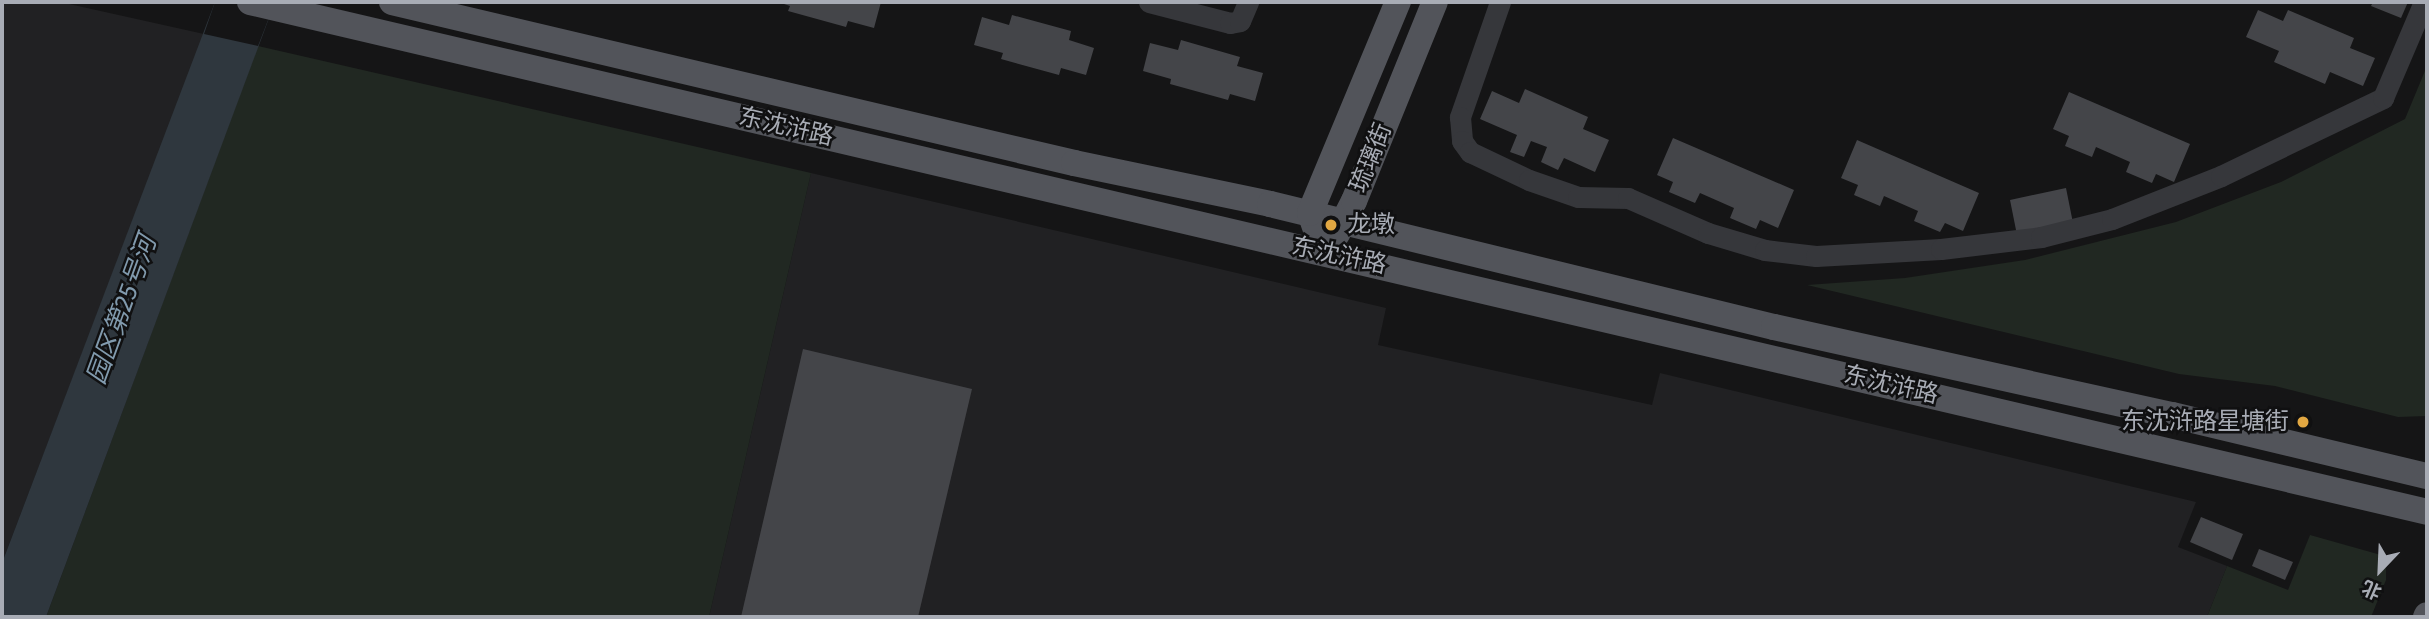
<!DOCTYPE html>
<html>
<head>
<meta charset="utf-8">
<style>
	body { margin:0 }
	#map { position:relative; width:2429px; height:619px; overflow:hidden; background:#151516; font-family:"Fira Sans","Noto Sans SC",sans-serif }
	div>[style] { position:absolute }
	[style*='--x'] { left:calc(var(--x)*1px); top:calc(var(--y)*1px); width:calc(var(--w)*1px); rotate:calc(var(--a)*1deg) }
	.built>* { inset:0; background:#212123 }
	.green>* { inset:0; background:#212822 }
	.water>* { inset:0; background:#2f373e }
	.pier>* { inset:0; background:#151516 }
	.building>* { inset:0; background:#444549 }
	.minor>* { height:21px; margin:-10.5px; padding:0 10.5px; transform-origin:10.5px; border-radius:10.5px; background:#36373b }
	.major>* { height:26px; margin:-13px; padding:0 13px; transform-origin:13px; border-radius:13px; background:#52545a }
	.dots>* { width:19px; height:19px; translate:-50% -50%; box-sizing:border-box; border:4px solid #101011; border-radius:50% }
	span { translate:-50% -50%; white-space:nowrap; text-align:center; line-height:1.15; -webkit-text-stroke:5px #101011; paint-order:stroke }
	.street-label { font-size:24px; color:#a8acb5 }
	.poi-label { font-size:24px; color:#a8acb5 }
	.left { translate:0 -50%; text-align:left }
	.right { translate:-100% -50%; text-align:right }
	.water-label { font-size:26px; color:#819aad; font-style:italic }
	.frame { position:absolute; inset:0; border:4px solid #a8acb5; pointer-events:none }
	.north { position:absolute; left:2345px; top:535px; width:70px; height:70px; -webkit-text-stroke:5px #101011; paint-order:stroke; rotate:203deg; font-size:19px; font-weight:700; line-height:28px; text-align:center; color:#a8acb5 }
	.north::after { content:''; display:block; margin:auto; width:24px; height:32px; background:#a8acb5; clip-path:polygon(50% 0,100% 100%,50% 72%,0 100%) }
</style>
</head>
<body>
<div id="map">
	<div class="built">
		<i style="clip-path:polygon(2px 2px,60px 2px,204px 34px,2px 563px)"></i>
		<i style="clip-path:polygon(811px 173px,1386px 308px,1378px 345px,1652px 405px,1660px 373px,2196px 502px,2178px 547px,2227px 566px,2207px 617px,709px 617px)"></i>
	</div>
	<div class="green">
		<i style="clip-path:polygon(258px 46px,811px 173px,709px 617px,46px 617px)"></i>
		<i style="clip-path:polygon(2427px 66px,2427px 416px,2398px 417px,2275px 386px,2179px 374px,1807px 285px,1905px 278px,2025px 260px,2176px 222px,2281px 182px,2405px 119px)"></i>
		<i style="clip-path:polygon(2310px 535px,2381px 555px,2386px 569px,2386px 580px,2371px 617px,2207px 617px,2227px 566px,2288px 590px)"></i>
	</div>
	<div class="water">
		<i style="clip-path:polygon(215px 2px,275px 2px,46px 617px,2px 617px,2px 563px)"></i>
	</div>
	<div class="pier">
		<i style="clip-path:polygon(215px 2px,275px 2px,258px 46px,204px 34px)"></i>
	</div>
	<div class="building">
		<i style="clip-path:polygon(778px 2px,881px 2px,874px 28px,848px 21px,846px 27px,788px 11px,790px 6px)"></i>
		<i style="clip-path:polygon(2373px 2px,2408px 2px,2401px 18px,2371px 6px)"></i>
		<i style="clip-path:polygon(2258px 10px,2283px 21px,2288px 10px,2354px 38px,2350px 48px,2375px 58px,2363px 86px,2330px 72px,2325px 84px,2274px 62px,2279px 51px,2246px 37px)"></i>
		<i style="clip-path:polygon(1012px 15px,1071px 31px,1069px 40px,1094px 48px,1086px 75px,1061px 68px,1059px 75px,1001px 59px,1003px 53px,974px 45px,982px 17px,1009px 25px)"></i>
		<i style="clip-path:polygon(1181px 40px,1240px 57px,1237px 66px,1263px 73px,1255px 101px,1230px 94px,1228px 100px,1170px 84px,1171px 79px,1143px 71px,1150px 43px,1178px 50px)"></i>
		<i style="clip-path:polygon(1525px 89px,1588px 117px,1583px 129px,1609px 140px,1595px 172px,1564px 158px,1558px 170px,1541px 162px,1547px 147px,1531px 141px,1524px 157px,1510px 152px,1517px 135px,1480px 119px,1492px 91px,1519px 103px)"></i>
		<i style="clip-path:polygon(2069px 92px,2190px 144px,2174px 182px,2156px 174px,2152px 183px,2126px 172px,2130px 162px,2096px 147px,2092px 157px,2065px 146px,2069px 136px,2053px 129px)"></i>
		<i style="clip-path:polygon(1673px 138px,1794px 190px,1778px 228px,1760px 220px,1756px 229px,1730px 218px,1734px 208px,1700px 193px,1695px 203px,1669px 192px,1673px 182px,1657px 175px)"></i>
		<i style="clip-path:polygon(1857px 140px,1979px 193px,1963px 231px,1945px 223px,1940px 232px,1914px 221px,1918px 211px,1884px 196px,1880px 206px,1854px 195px,1858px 185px,1841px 178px)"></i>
		<i style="clip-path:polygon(2066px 188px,2073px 223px,2017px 235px,2010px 200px)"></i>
		<i style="clip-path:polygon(803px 349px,972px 389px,918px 617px,741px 617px)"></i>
		<i style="clip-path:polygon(2201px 517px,2243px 534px,2232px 560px,2190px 542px)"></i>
		<i style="clip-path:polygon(2259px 549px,2293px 562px,2285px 580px,2252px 566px)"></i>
	</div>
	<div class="minor">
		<i style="--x:1149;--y:2;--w:84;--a:14.5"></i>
		<i style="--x:1230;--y:23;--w:10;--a:-11"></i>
		<i style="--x:1240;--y:21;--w:21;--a:-67"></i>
		<i style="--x:1500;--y:2;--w:122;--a:109.2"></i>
		<i style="--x:1460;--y:117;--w:24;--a:85"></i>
		<i style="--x:1462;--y:141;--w:14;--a:54"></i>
		<i style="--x:1470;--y:152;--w:65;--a:25.4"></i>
		<i style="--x:1529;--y:180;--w:52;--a:19.1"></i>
		<i style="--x:1578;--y:197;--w:50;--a:1.1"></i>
		<i style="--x:1628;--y:198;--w:87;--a:23.6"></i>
		<i style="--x:1708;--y:233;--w:59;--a:16.6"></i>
		<i style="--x:1765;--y:250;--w:51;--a:6.7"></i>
		<i style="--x:1816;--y:256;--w:125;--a:-3.2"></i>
		<i style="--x:1941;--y:249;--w:101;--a:-6.8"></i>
		<i style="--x:2041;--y:237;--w:73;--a:-14.2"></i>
		<i style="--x:2112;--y:219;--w:117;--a:-21.5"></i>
		<i style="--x:2221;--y:176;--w:180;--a:-25.7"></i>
		<i style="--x:2383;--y:98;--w:104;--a:-66.9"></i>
	</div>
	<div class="major">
		<i style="--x:250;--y:2;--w:2236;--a:13.18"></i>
		<i style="--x:392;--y:2;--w:701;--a:13.28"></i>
		<i style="--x:1074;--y:163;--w:200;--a:11.8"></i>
		<i style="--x:1270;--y:204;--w:519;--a:13.71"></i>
		<i style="--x:1774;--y:327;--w:408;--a:12.5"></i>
		<i style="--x:2172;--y:415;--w:262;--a:13.5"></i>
		<i style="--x:1316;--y:230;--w:18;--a:-109"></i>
		<i style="--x:1310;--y:213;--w:229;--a:-67.4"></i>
		<i style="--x:1337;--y:234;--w:37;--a:-63"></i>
		<i style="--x:1354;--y:201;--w:215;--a:-67.9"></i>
		<i style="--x:2426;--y:617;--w:2;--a:-63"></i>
	</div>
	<div class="dots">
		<i style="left:1331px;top:225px;background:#e1a742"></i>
		<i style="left:2303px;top:422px;background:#e1a742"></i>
	</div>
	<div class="street-label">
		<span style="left:786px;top:127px;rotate:13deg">东沈浒路</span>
		<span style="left:1371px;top:158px;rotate:-68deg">琉璃街</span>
		<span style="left:1339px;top:256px;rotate:12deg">东沈浒路</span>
		<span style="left:1891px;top:385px;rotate:13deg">东沈浒路</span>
	</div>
	<div class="poi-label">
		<span class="left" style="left:1347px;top:225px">龙墩</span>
		<span class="right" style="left:2289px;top:422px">东沈浒路星塘街</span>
	</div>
	<div class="water-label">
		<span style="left:122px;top:310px;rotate:-70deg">园区第25号河</span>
	</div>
	<div class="frame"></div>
	<div class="north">北</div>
</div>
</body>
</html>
